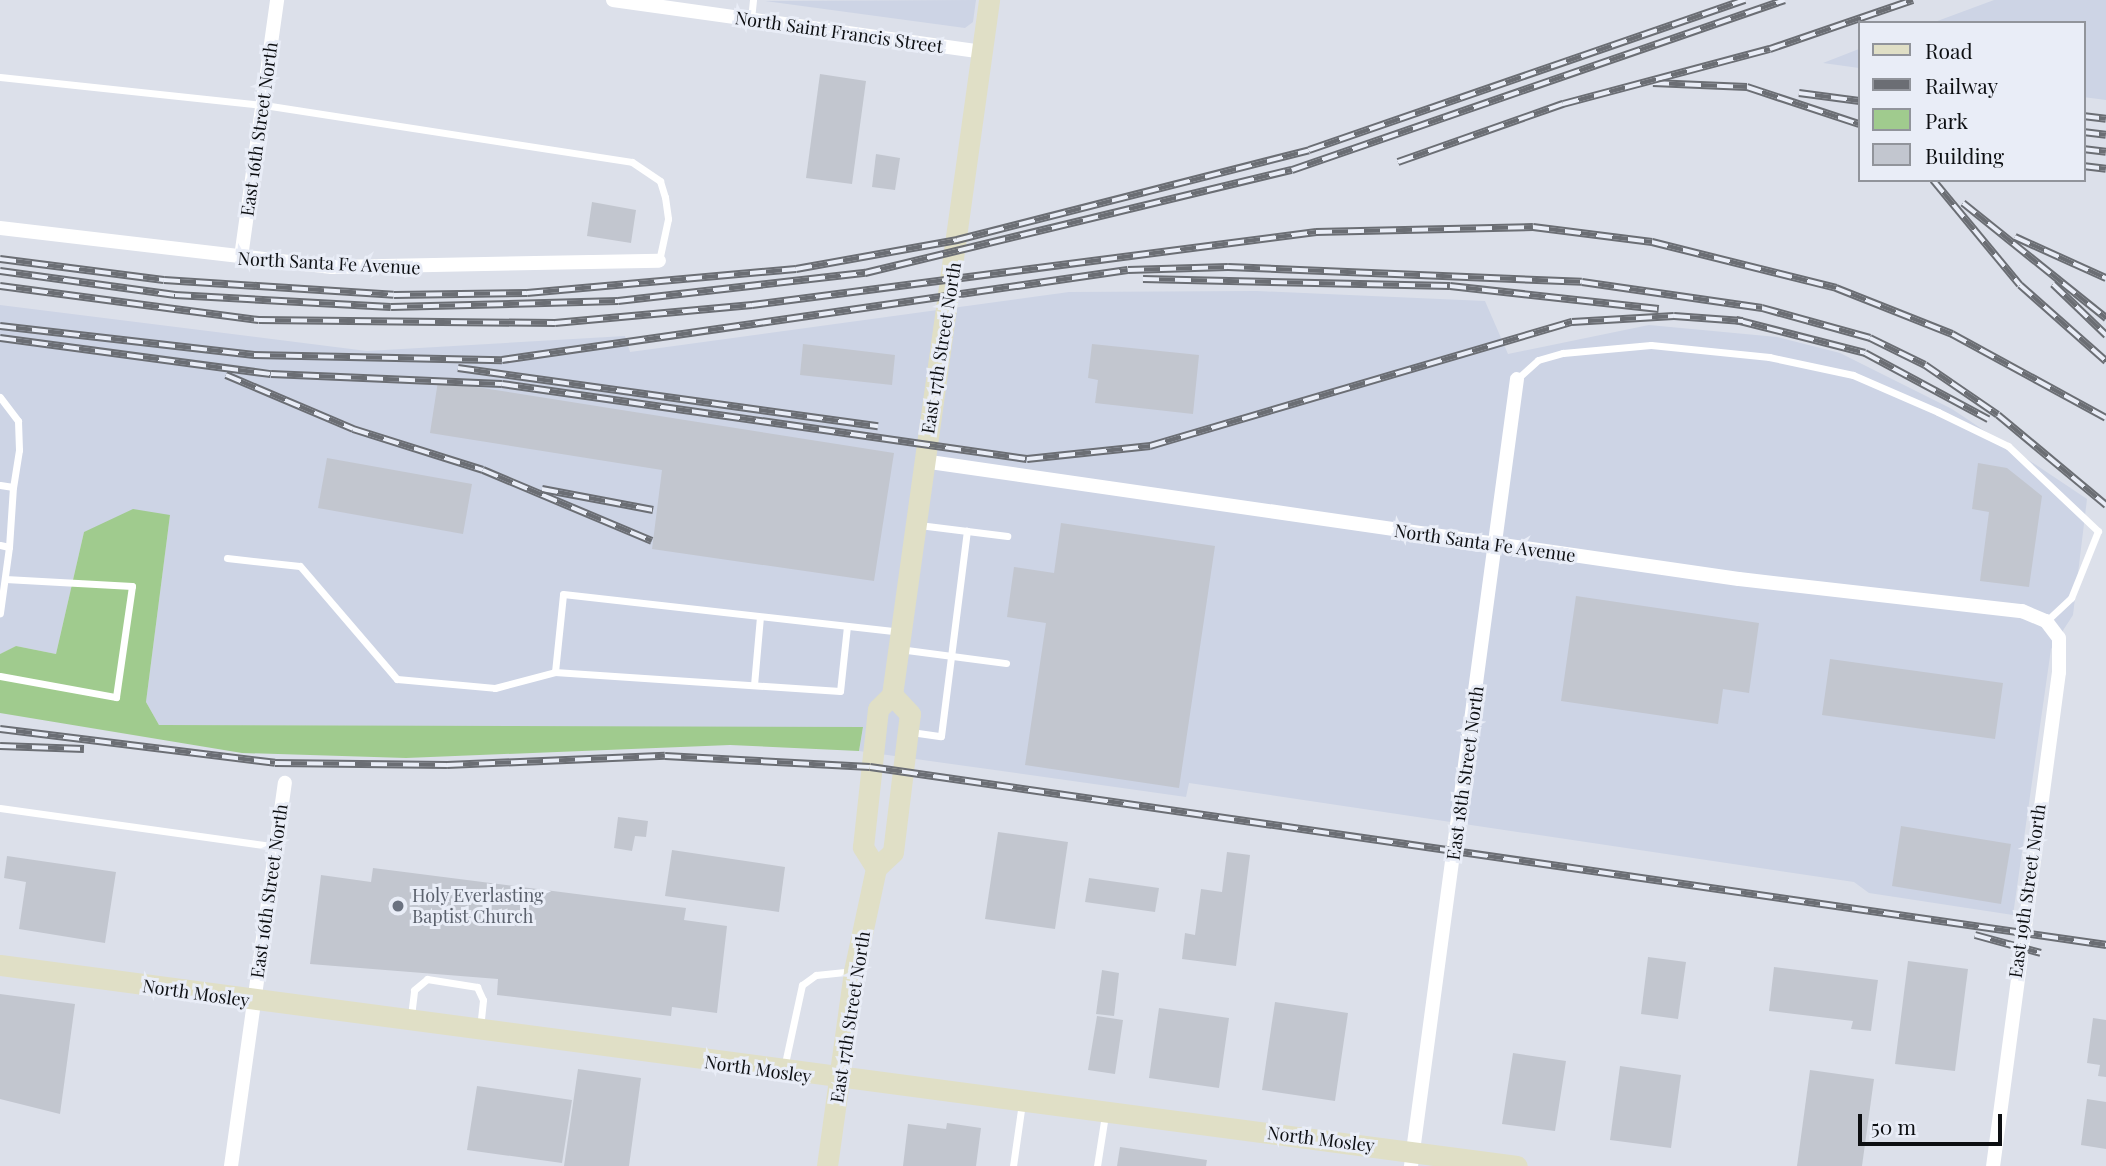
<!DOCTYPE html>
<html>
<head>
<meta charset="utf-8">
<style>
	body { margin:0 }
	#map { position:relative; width:2106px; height:1166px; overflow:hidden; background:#dce0ea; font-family:"Playfair Display",serif }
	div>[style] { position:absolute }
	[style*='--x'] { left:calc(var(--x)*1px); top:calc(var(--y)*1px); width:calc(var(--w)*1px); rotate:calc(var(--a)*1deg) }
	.built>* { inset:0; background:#cdd4e5 }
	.green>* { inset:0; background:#a0cb8e }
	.building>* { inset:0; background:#c2c6cf }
	.lane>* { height:7px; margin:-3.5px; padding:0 3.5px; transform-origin:3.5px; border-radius:3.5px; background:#fff }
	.street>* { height:14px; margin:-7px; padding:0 7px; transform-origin:7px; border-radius:7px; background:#fff }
	.secondary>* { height:21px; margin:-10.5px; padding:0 10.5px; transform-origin:10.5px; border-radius:10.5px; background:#e0dfc6 }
	.rail>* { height:8px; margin-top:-4px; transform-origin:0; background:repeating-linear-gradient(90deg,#e9edf7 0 16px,#6b6e74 0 32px); box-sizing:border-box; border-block:2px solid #6b6e74 }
	.dots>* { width:19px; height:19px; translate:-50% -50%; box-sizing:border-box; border:4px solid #e9edf7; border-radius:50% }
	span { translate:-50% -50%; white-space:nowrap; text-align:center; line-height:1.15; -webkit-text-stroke:6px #e9edf7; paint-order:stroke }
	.street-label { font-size:18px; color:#0d0f12 }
	.worship-label { font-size:18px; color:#5b616d }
	.left { translate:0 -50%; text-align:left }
	.legend { position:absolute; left:1858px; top:21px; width:228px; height:161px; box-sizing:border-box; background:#e9edf7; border:2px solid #91949b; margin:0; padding:9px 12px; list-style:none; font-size:21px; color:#0d0f12 }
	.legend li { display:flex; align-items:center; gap:14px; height:35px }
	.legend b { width:35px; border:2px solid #91949b }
	.scale { position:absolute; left:1858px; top:1114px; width:144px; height:32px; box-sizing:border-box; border:4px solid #0d0f12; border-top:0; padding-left:9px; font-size:21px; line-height:24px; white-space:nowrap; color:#0d0f12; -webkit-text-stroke:5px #e9edf7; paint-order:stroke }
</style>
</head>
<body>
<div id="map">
	<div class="built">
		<i style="clip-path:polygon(976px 0,973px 22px,965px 28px,765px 1px)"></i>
		<i style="clip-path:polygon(1994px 0,2106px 0,2106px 100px,2083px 97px,2083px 23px,1932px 23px)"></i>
		<i style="clip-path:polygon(1859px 49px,1859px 68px,1823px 63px)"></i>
		<i style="clip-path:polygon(1257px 291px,1485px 301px,1508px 354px,1649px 325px,1777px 337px,1840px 353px,1952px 409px,2087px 499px,2073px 615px,2051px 649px,2013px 915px,1869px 893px,1854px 882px,1189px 783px,1186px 797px,859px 751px,863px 728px,159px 725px,146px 702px,170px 515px,84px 532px,56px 654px,16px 646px,0 654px,0 305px,367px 351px,625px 336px,630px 352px,1069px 292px)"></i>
	</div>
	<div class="green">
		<i style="clip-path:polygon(133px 509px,170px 515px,146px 702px,159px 725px,863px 727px,859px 751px,730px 745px,406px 758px,242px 753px,0 713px,0 654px,16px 646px,56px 654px,84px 532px)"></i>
	</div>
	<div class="building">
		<i style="clip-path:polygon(820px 74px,866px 81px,852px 184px,806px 178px)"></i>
		<i style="clip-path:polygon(876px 154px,900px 158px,895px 190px,872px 187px)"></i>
		<i style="clip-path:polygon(592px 202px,636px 210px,631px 243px,587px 236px)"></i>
		<i style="clip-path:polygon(803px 344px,895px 355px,892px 385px,800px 375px)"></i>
		<i style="clip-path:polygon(1092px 344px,1199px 355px,1193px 414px,1095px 403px,1098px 380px,1088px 378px)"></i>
		<i style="clip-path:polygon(438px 381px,894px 453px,874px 581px,652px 549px,662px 470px,430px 433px)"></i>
		<i style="clip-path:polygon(327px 458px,472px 484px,463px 534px,318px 508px)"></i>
		<i style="clip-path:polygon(1978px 463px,2007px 468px,2042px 496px,2029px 587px,1980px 581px,1989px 512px,1972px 509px)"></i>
		<i style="clip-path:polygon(1061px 523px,1215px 546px,1179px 788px,1025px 765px,1046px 623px,1007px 617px,1014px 567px,1054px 573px)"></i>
		<i style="clip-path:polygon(1576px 596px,1759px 623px,1749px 693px,1723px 689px,1718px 724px,1561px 701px)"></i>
		<i style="clip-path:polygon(1830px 659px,2003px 683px,1995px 739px,1822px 715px)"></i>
		<i style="clip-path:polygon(618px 817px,648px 821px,646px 837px,635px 836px,632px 851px,614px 848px)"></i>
		<i style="clip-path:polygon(1901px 826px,2011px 844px,2001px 904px,1892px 886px)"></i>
		<i style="clip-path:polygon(998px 832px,1068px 842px,1055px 929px,985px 919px)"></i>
		<i style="clip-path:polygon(672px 850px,785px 867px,779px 912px,665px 896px)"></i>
		<i style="clip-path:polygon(1227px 852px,1250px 855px,1236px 966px,1182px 959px,1185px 933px,1195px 935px,1201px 889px,1222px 892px)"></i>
		<i style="clip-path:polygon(7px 856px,116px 872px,105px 943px,19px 929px,26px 882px,4px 878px)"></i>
		<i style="clip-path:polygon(373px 868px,686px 908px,684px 920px,727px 926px,717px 1013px,672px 1007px,671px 1016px,497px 995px,498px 979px,310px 964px,321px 875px,371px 882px)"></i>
		<i style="clip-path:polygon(1089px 878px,1159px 888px,1155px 912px,1085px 902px)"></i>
		<i style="clip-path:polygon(1648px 957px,1686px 962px,1678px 1019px,1641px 1014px)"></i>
		<i style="clip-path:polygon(1908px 961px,1968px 969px,1955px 1071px,1895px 1064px)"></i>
		<i style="clip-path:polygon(1774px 967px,1878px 980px,1871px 1031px,1851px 1029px,1853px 1021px,1769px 1011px)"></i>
		<i style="clip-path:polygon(1102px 970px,1119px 973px,1114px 1016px,1096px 1014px)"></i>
		<i style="clip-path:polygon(0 994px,75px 1004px,60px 1114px,0 1099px)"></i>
		<i style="clip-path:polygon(1275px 1002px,1348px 1013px,1335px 1101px,1262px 1090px)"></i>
		<i style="clip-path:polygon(1159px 1008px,1229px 1018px,1219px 1088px,1149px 1078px)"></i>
		<i style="clip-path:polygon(1097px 1016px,1123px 1020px,1115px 1074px,1088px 1070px)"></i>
		<i style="clip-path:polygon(2093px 1018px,2106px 1020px,2106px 1077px,2098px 1076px,2100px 1065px,2087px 1063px)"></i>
		<i style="clip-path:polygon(1513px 1053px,1566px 1061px,1555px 1131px,1502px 1124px)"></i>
		<i style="clip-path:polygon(1620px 1066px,1681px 1075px,1671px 1148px,1610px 1140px)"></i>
		<i style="clip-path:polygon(578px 1069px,641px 1078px,629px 1166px,564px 1166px)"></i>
		<i style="clip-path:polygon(1810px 1070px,1874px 1079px,1862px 1166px,1797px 1166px)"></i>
		<i style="clip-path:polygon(477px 1086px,572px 1100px,562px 1163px,467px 1150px)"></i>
		<i style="clip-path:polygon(2087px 1099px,2106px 1102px,2106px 1149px,2081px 1145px)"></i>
		<i style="clip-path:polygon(947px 1123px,981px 1128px,976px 1166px,903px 1166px,908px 1124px,946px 1129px)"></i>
		<i style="clip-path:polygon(1120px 1147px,1207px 1160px,1206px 1166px,1117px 1166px)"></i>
	</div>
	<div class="lane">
		<i style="--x:751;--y:19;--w:19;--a:-84"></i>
		<i style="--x:0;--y:77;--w:265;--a:6.1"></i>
		<i style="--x:264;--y:105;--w:372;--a:8.8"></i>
		<i style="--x:632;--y:162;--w:34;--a:34"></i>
		<i style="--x:660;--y:181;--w:17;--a:73"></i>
		<i style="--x:665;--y:197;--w:22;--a:82"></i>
		<i style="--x:668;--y:219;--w:43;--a:102.1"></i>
		<i style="--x:1517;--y:379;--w:28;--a:-42"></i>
		<i style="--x:1538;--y:360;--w:26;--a:-16"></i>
		<i style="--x:1563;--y:353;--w:88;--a:-5.2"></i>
		<i style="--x:1651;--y:345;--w:119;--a:5.8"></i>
		<i style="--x:1769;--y:357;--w:86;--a:12.1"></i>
		<i style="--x:1853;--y:375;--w:93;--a:23.5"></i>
		<i style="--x:1938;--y:412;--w:78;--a:25.9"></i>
		<i style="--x:2008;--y:446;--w:124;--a:43.4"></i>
		<i style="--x:2098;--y:531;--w:72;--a:111.9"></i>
		<i style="--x:2071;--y:598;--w:34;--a:137"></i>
		<i style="--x:0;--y:397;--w:30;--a:53"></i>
		<i style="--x:18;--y:421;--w:29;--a:88"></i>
		<i style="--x:19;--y:450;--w:37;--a:99"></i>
		<i style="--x:13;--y:487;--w:13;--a:-171"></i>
		<i style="--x:919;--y:525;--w:89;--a:7.1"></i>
		<i style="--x:0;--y:545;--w:9;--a:13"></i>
		<i style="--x:9;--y:547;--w:67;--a:97.8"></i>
		<i style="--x:9;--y:547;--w:60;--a:-86.2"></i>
		<i style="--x:227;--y:558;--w:73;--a:6.3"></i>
		<i style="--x:300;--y:566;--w:149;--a:49.4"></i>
		<i style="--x:397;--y:679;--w:98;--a:5.2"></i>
		<i style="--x:495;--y:688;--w:62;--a:-14.9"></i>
		<i style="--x:847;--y:626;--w:65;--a:96.1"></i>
		<i style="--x:840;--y:691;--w:286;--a:-176.2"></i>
		<i style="--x:555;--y:672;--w:78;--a:-84.1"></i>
		<i style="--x:563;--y:594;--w:339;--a:6.4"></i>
		<i style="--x:899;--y:649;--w:108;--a:7.5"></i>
		<i style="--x:0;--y:676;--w:118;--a:10.3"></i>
		<i style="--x:116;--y:697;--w:112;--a:-81.8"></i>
		<i style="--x:132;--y:586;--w:127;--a:-176.8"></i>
		<i style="--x:754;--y:685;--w:68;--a:-85"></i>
		<i style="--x:911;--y:732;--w:30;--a:8"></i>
		<i style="--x:941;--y:736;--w:207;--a:-82.8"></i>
		<i style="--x:0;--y:808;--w:279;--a:8"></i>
		<i style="--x:411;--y:1016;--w:26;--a:-83"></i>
		<i style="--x:414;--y:990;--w:17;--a:-40"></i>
		<i style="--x:427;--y:979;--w:51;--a:9.1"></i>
		<i style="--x:477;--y:987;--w:14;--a:65"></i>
		<i style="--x:483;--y:1000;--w:27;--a:96"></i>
		<i style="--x:784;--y:1068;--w:85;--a:-77.8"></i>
		<i style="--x:802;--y:985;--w:17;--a:-36"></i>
		<i style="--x:816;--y:975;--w:36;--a:-6"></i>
		<i style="--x:1013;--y:1166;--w:64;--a:-81.9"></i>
		<i style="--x:1097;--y:1166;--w:52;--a:-81.1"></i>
	</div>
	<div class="street">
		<i style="--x:613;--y:0;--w:373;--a:8"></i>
		<i style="--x:0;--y:228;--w:334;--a:6.7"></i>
		<i style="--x:332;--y:267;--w:327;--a:-1.1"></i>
		<i style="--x:241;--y:257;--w:260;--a:-82"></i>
		<i style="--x:923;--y:461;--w:824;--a:8.23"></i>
		<i style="--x:1739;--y:579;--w:285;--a:6.5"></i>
		<i style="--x:2022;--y:611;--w:26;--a:23"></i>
		<i style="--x:2046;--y:621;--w:21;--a:53"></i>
		<i style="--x:2059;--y:638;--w:34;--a:90"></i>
		<i style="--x:2059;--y:672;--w:498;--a:97.6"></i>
		<i style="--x:231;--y:1166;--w:387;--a:-82"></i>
		<i style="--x:1411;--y:1166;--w:794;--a:-82.33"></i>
	</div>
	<div class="secondary">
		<i style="--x:876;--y:868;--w:25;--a:-122"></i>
		<i style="--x:863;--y:847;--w:139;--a:-83.8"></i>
		<i style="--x:878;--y:709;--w:20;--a:-45"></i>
		<i style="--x:892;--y:695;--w:702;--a:-82.05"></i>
		<i style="--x:0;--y:965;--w:1530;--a:7.55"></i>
		<i style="--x:827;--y:1166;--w:197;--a:-82.1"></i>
		<i style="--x:854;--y:971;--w:105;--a:-77.9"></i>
		<i style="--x:876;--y:868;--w:23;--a:-43"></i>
		<i style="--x:893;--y:852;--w:139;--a:-83"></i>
		<i style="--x:910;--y:714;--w:26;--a:-133"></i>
	</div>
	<div class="rail">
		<i style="--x:1653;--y:83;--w:94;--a:2.4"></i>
		<i style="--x:1747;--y:87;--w:118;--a:18.3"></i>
		<i style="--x:1799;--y:93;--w:61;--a:7.6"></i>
		<i style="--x:2083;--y:116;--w:23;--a:7"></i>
		<i style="--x:2083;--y:132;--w:23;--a:7"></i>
		<i style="--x:2083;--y:149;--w:23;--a:7"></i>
		<i style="--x:1398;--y:162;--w:175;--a:-19.4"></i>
		<i style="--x:1563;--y:104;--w:214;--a:-14.9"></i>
		<i style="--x:1770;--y:49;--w:151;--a:-18.9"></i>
		<i style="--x:2083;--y:166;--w:23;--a:7"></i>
		<i style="--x:1933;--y:180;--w:136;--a:50.4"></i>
		<i style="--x:2020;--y:285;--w:115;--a:41.5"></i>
		<i style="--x:1963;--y:203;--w:184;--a:38.8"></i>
		<i style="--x:2015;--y:237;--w:100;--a:24.3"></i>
		<i style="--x:0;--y:259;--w:165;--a:7.3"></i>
		<i style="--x:164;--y:280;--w:230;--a:3.7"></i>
		<i style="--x:394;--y:295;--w:133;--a:-0.9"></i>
		<i style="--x:527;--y:293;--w:270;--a:-5.1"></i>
		<i style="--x:796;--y:269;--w:164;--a:-10.2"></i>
		<i style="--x:957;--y:240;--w:363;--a:-14.3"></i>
		<i style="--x:1309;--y:150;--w:461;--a:-19"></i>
		<i style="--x:0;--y:271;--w:177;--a:7.8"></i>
		<i style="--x:175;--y:295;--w:216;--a:3.2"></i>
		<i style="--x:391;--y:307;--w:227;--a:-1.5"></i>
		<i style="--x:618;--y:301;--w:249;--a:-6.5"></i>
		<i style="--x:865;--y:273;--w:439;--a:-13.6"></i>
		<i style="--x:1292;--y:170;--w:521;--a:-19.03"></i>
		<i style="--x:1143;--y:279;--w:307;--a:1.3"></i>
		<i style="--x:1450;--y:286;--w:210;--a:6.3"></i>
		<i style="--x:2053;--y:284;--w:74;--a:43.9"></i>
		<i style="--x:0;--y:286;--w:261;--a:7.5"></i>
		<i style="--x:259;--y:320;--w:296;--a:0.6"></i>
		<i style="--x:555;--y:323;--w:198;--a:-5.2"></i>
		<i style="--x:752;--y:305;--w:569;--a:-7.37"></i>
		<i style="--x:1316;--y:232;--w:217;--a:-1.3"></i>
		<i style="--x:1533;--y:227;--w:120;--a:7.2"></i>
		<i style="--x:1652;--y:242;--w:190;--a:14"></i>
		<i style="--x:1836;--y:288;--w:125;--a:21.6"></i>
		<i style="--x:1952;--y:334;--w:175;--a:28.6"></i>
		<i style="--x:1736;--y:320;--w:133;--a:14.3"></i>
		<i style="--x:1865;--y:353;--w:140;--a:28.2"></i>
		<i style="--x:0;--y:326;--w:256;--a:6.5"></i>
		<i style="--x:254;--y:355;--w:248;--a:1.2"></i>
		<i style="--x:502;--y:360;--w:632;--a:-8.18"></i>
		<i style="--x:1128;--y:270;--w:100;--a:-1.7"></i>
		<i style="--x:1228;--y:267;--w:354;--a:2.4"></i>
		<i style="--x:1582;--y:282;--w:182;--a:8.2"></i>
		<i style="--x:1762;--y:308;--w:112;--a:15.5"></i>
		<i style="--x:1870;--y:338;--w:61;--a:26.1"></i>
		<i style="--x:1925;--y:365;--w:88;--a:34.4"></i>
		<i style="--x:1998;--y:415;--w:141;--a:39.8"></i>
		<i style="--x:0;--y:338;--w:273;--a:7.6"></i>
		<i style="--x:271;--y:374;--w:231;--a:2.5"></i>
		<i style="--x:502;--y:384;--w:530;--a:8.13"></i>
		<i style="--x:1027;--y:459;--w:124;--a:-6"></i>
		<i style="--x:1150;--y:446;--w:440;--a:-16.4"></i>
		<i style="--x:1572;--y:322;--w:102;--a:-3.4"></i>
		<i style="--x:1674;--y:316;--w:69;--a:4.1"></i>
		<i style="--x:458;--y:368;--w:424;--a:7.9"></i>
		<i style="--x:226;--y:375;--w:138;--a:23"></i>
		<i style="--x:353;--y:429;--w:136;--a:17.5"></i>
		<i style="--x:483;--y:470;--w:183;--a:22.8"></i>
		<i style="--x:542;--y:489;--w:113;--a:10.7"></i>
		<i style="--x:0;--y:729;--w:277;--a:7"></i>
		<i style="--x:275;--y:763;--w:172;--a:0.7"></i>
		<i style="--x:447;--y:765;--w:218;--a:-2.4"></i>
		<i style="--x:665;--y:756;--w:205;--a:3.1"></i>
		<i style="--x:870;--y:767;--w:1249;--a:8.19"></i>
		<i style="--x:0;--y:746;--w:84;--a:2"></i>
		<i style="--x:1975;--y:935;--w:68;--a:15.3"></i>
	</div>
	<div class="dots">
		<i style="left:398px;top:906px;background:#6b7280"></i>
	</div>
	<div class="street-label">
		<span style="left:839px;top:32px;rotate:8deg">North Saint Francis Street</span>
		<span style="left:259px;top:129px;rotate:-82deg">East 16th Street North</span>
		<span style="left:329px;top:263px;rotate:3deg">North Santa Fe Avenue</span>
		<span style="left:941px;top:348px;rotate:-81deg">East 17th Street North</span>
		<span style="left:1485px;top:543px;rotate:8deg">North Santa Fe Avenue</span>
		<span style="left:1465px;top:773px;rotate:-82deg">East 18th Street North</span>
		<span style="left:269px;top:891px;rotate:-82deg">East 16th Street North</span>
		<span style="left:2027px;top:891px;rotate:-82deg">East 19th Street North</span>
		<span style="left:196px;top:993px;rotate:8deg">North Mosley</span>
		<span style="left:850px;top:1017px;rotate:-81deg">East 17th Street North</span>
		<span style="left:758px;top:1069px;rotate:8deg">North Mosley</span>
		<span style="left:1321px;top:1139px;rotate:7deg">North Mosley</span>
	</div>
	<div class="worship-label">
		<span class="left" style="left:412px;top:906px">Holy Everlasting<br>Baptist Church</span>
	</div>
	<ul class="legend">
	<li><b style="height:9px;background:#e0dfc6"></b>Road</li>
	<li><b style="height:9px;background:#6b6e74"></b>Railway</li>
	<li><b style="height:19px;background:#a0cb8e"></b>Park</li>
	<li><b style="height:19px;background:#c2c6cf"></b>Building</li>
	</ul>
	<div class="scale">50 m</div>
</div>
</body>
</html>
